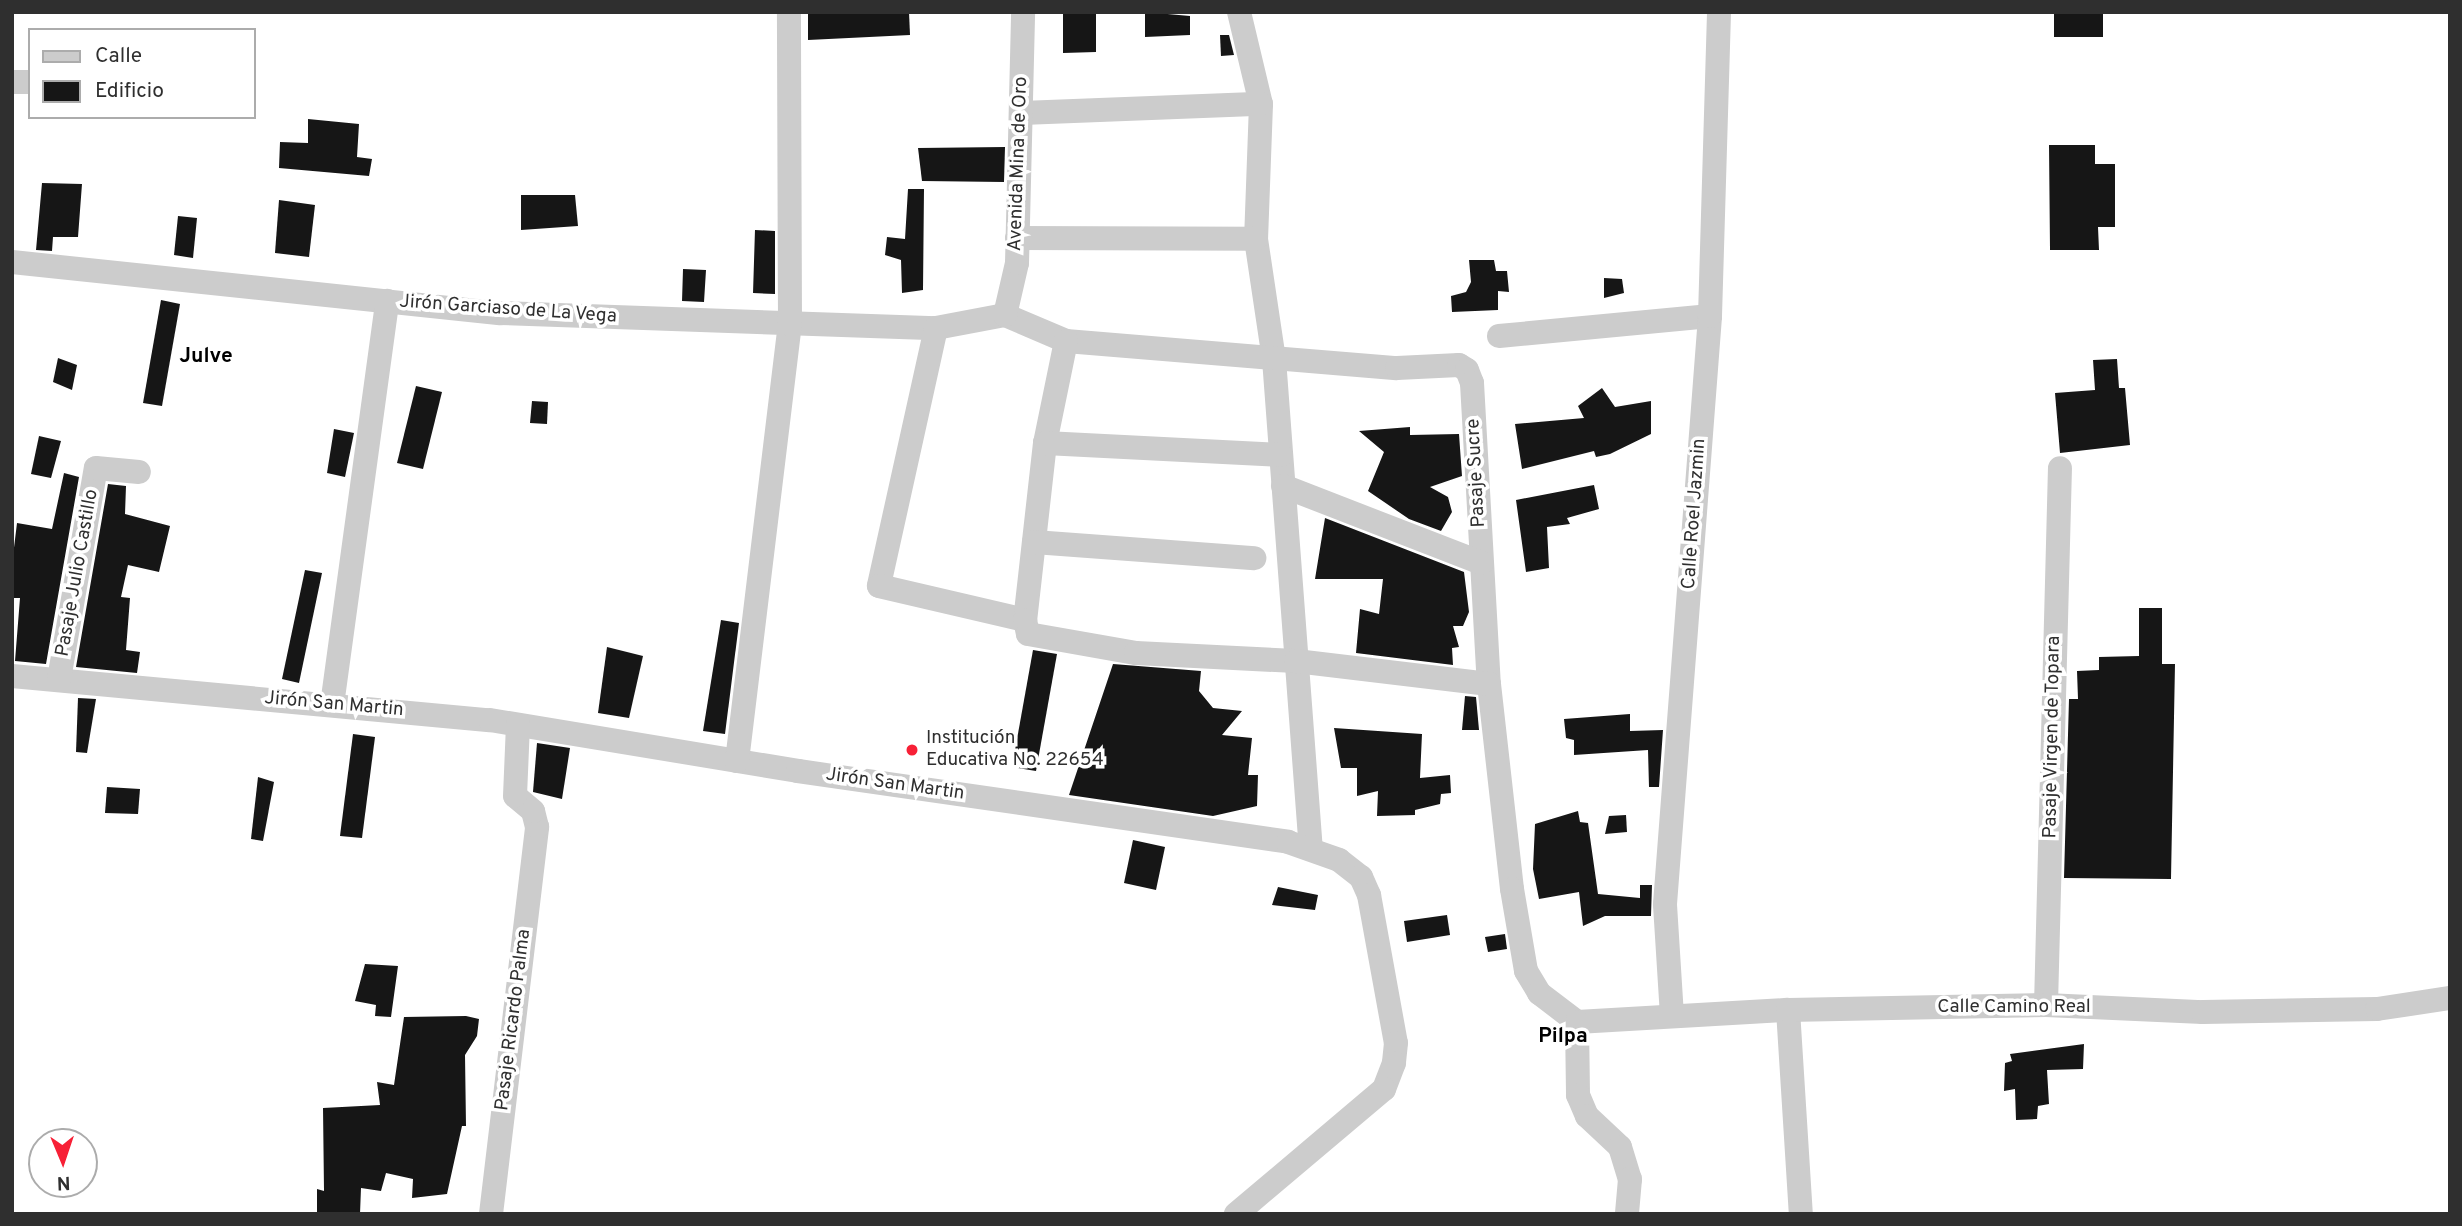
<!DOCTYPE html>
<html>
<head>
<meta charset="utf-8">
<style>
	body { margin:0 }
	#map { position:relative; width:2462px; height:1226px; overflow:hidden; background:#fff; font-family:Overpass,sans-serif }
	div>[style] { position:absolute }
	[style*='--x'] { left:calc(var(--x)*1px); top:calc(var(--y)*1px); width:calc(var(--w)*1px); rotate:calc(var(--a)*1deg) }
	.building>* { inset:0; background:#161616 }
	.minor>* { height:24px; margin:-12px; padding:0 12px; transform-origin:12px; border-radius:12px; background:#ccc }
	.dots>* { width:19px; height:19px; translate:-50% -50%; box-sizing:border-box; border:4px solid #fff; border-radius:50% }
	span { translate:-50% -50%; white-space:nowrap; text-align:center; line-height:1.15; -webkit-text-stroke:7px #fff; paint-order:stroke }
	.street-label { font-size:19px; color:#2f2f2f }
	.poi-label { font-size:19px; color:#2f2f2f }
	.left { translate:0 -50%; text-align:left }
	.neighbourhood-label { font-size:21px; color:#000; font-weight:700 }
	.frame { position:absolute; inset:0; border:14px solid #2f2f2f; pointer-events:none }
	.legend { position:absolute; left:28px; top:28px; width:228px; height:91px; box-sizing:border-box; background:#fff; border:2px solid #acacac; margin:0; padding:9px 12px; list-style:none; font-size:21px; color:#2f2f2f }
	.legend li { display:flex; align-items:center; gap:14px; height:35px }
	.legend b { width:35px; border:2px solid #acacac }
	.north { position:absolute; left:28px; top:1128px; width:70px; height:70px; box-sizing:border-box; background:#fff; border:2px solid #acacac; border-radius:50%; rotate:178deg; font-size:19px; font-weight:700; line-height:28px; text-align:center; color:#2f2f2f }
	.north::after { content:''; display:block; margin:auto; width:24px; height:32px; background:#f72036; clip-path:polygon(50% 0,100% 100%,50% 72%,0 100%) }
</style>
</head>
<body>
<div id="map">
	<div class="building">
		<i style="clip-path:polygon(808px 12px,909px 12px,910px 35px,808px 40px)"></i>
		<i style="clip-path:polygon(1145px 12px,1190px 16px,1190px 35px,1145px 37px)"></i>
		<i style="clip-path:polygon(2054px 12px,2103px 12px,2103px 37px,2054px 37px)"></i>
		<i style="clip-path:polygon(1063px 14px,1096px 14px,1096px 52px,1063px 53px)"></i>
		<i style="clip-path:polygon(1220px 35px,1229px 35px,1234px 55px,1221px 56px)"></i>
		<i style="clip-path:polygon(308px 119px,359px 124px,357px 157px,372px 159px,369px 176px,279px 168px,280px 142px,308px 143px)"></i>
		<i style="clip-path:polygon(2049px 145px,2095px 145px,2095px 164px,2115px 164px,2115px 227px,2098px 227px,2099px 250px,2050px 250px)"></i>
		<i style="clip-path:polygon(1005px 147px,1004px 182px,922px 181px,918px 148px)"></i>
		<i style="clip-path:polygon(42px 183px,82px 184px,78px 237px,53px 237px,52px 251px,36px 250px)"></i>
		<i style="clip-path:polygon(908px 189px,924px 189px,923px 290px,902px 293px,901px 260px,885px 255px,887px 237px,905px 239px)"></i>
		<i style="clip-path:polygon(521px 195px,575px 195px,578px 226px,521px 230px)"></i>
		<i style="clip-path:polygon(279px 200px,315px 205px,309px 257px,275px 253px)"></i>
		<i style="clip-path:polygon(178px 216px,197px 218px,193px 258px,174px 255px)"></i>
		<i style="clip-path:polygon(755px 230px,775px 231px,775px 294px,753px 293px)"></i>
		<i style="clip-path:polygon(1469px 260px,1494px 260px,1496px 271px,1507px 271px,1509px 292px,1498px 291px,1498px 310px,1452px 312px,1451px 296px,1466px 292px,1471px 282px)"></i>
		<i style="clip-path:polygon(683px 269px,706px 270px,704px 302px,682px 301px)"></i>
		<i style="clip-path:polygon(1604px 278px,1622px 279px,1624px 293px,1604px 298px)"></i>
		<i style="clip-path:polygon(161px 300px,180px 304px,162px 406px,143px 403px)"></i>
		<i style="clip-path:polygon(58px 358px,77px 365px,72px 390px,53px 382px)"></i>
		<i style="clip-path:polygon(2117px 359px,2119px 388px,2125px 388px,2130px 445px,2060px 453px,2055px 393px,2095px 390px,2093px 360px)"></i>
		<i style="clip-path:polygon(416px 386px,442px 392px,423px 469px,397px 463px)"></i>
		<i style="clip-path:polygon(1602px 388px,1615px 407px,1651px 401px,1651px 434px,1610px 454px,1596px 457px,1594px 451px,1522px 469px,1515px 424px,1584px 418px,1578px 406px)"></i>
		<i style="clip-path:polygon(532px 401px,548px 402px,547px 424px,530px 423px)"></i>
		<i style="clip-path:polygon(1410px 427px,1410px 435px,1459px 434px,1462px 476px,1430px 487px,1448px 497px,1452px 512px,1441px 531px,1409px 519px,1368px 491px,1384px 452px,1359px 431px)"></i>
		<i style="clip-path:polygon(334px 429px,354px 433px,345px 477px,327px 473px)"></i>
		<i style="clip-path:polygon(39px 436px,61px 441px,51px 478px,31px 474px)"></i>
		<i style="clip-path:polygon(64px 473px,79px 477px,46px 664px,15px 661px,20px 598px,12px 598px,12px 564px,17px 523px,52px 529px)"></i>
		<i style="clip-path:polygon(108px 484px,126px 486px,125px 514px,170px 526px,159px 572px,128px 565px,121px 597px,130px 598px,126px 650px,140px 652px,137px 673px,76px 667px)"></i>
		<i style="clip-path:polygon(1594px 485px,1599px 509px,1567px 518px,1570px 524px,1547px 527px,1549px 568px,1526px 572px,1516px 500px)"></i>
		<i style="clip-path:polygon(1325px 518px,1464px 572px,1469px 612px,1463px 626px,1453px 626px,1459px 647px,1452px 648px,1453px 665px,1356px 653px,1360px 609px,1379px 614px,1383px 579px,1315px 579px)"></i>
		<i style="clip-path:polygon(305px 570px,322px 573px,299px 683px,282px 679px)"></i>
		<i style="clip-path:polygon(2139px 608px,2162px 608px,2162px 664px,2175px 664px,2171px 879px,2064px 878px,2069px 699px,2078px 699px,2077px 671px,2099px 670px,2099px 657px,2139px 656px)"></i>
		<i style="clip-path:polygon(721px 620px,739px 623px,725px 734px,703px 731px)"></i>
		<i style="clip-path:polygon(607px 647px,643px 656px,629px 718px,598px 713px)"></i>
		<i style="clip-path:polygon(1033px 650px,1057px 654px,1036px 771px,1012px 767px)"></i>
		<i style="clip-path:polygon(1113px 664px,1201px 671px,1199px 691px,1213px 708px,1242px 711px,1222px 735px,1252px 738px,1248px 775px,1258px 775px,1257px 806px,1213px 816px,1069px 795px)"></i>
		<i style="clip-path:polygon(1465px 696px,1476px 697px,1479px 730px,1462px 730px)"></i>
		<i style="clip-path:polygon(78px 698px,96px 699px,87px 753px,76px 752px)"></i>
		<i style="clip-path:polygon(1630px 714px,1630px 731px,1663px 730px,1659px 787px,1649px 787px,1648px 750px,1574px 755px,1574px 740px,1566px 738px,1564px 719px)"></i>
		<i style="clip-path:polygon(1334px 728px,1422px 734px,1420px 778px,1450px 775px,1451px 793px,1441px 794px,1440px 804px,1415px 810px,1415px 815px,1377px 816px,1378px 791px,1357px 796px,1357px 768px,1341px 768px)"></i>
		<i style="clip-path:polygon(353px 734px,375px 737px,362px 838px,340px 836px)"></i>
		<i style="clip-path:polygon(537px 743px,570px 748px,562px 799px,533px 792px)"></i>
		<i style="clip-path:polygon(258px 777px,274px 782px,263px 841px,251px 839px)"></i>
		<i style="clip-path:polygon(107px 787px,140px 789px,138px 814px,105px 813px)"></i>
		<i style="clip-path:polygon(1578px 811px,1580px 822px,1588px 823px,1598px 894px,1640px 898px,1640px 885px,1652px 885px,1651px 916px,1605px 916px,1583px 926px,1579px 892px,1539px 899px,1533px 869px,1535px 824px)"></i>
		<i style="clip-path:polygon(1626px 815px,1627px 832px,1605px 834px,1609px 816px)"></i>
		<i style="clip-path:polygon(1133px 840px,1165px 847px,1156px 890px,1124px 883px)"></i>
		<i style="clip-path:polygon(1278px 887px,1318px 895px,1315px 910px,1272px 905px)"></i>
		<i style="clip-path:polygon(1447px 915px,1450px 935px,1407px 942px,1404px 921px)"></i>
		<i style="clip-path:polygon(1505px 934px,1507px 949px,1488px 952px,1485px 937px)"></i>
		<i style="clip-path:polygon(365px 964px,398px 966px,391px 1017px,375px 1016px,376px 1005px,355px 1001px)"></i>
		<i style="clip-path:polygon(466px 1016px,479px 1019px,477px 1036px,465px 1055px,466px 1126px,462px 1126px,447px 1194px,412px 1198px,413px 1179px,386px 1173px,381px 1191px,361px 1188px,360px 1214px,317px 1214px,317px 1189px,324px 1191px,323px 1108px,380px 1105px,377px 1082px,394px 1085px,404px 1017px)"></i>
		<i style="clip-path:polygon(2084px 1044px,2083px 1069px,2047px 1070px,2049px 1104px,2038px 1106px,2037px 1119px,2016px 1120px,2015px 1089px,2004px 1091px,2005px 1063px,2012px 1061px,2010px 1054px)"></i>
	</div>
	<div class="minor">
		<i style="--x:1239;--y:12;--w:95;--a:76.6"></i>
		<i style="--x:1261;--y:104;--w:135;--a:92.1"></i>
		<i style="--x:1256;--y:239;--w:121;--a:81.5"></i>
		<i style="--x:1274;--y:359;--w:491;--a:85.7"></i>
		<i style="--x:12;--y:82;--w:18;--a:0"></i>
		<i style="--x:1022;--y:113;--w:239;--a:-2.2"></i>
		<i style="--x:1017;--y:238;--w:239;--a:0.2"></i>
		<i style="--x:12;--y:262;--w:491;--a:6"></i>
		<i style="--x:500;--y:313;--w:436;--a:2"></i>
		<i style="--x:936;--y:328;--w:70;--a:-10.7"></i>
		<i style="--x:1005;--y:315;--w:66;--a:23.1"></i>
		<i style="--x:1066;--y:341;--w:332;--a:4.7"></i>
		<i style="--x:1397;--y:368;--w:62;--a:-2.8"></i>
		<i style="--x:1459;--y:365;--w:9;--a:32"></i>
		<i style="--x:1467;--y:370;--w:14;--a:69"></i>
		<i style="--x:1472;--y:383;--w:301;--a:86.8"></i>
		<i style="--x:1489;--y:684;--w:206;--a:83.6"></i>
		<i style="--x:1512;--y:889;--w:83;--a:80.3"></i>
		<i style="--x:1526;--y:971;--w:26;--a:59"></i>
		<i style="--x:1539;--y:993;--w:48;--a:37.3"></i>
		<i style="--x:1005;--y:315;--w:53;--a:-77"></i>
		<i style="--x:1017;--y:263;--w:251;--a:-88.6"></i>
		<i style="--x:936;--y:328;--w:264;--a:102.5"></i>
		<i style="--x:879;--y:586;--w:150;--a:13.1"></i>
		<i style="--x:1499;--y:336;--w:212;--a:-5.4"></i>
		<i style="--x:1066;--y:341;--w:104;--a:101.6"></i>
		<i style="--x:1045;--y:443;--w:178;--a:96.4"></i>
		<i style="--x:1025;--y:620;--w:14;--a:78"></i>
		<i style="--x:1028;--y:634;--w:110;--a:10"></i>
		<i style="--x:1136;--y:653;--w:160;--a:2.9"></i>
		<i style="--x:1296;--y:661;--w:194;--a:6.8"></i>
		<i style="--x:1045;--y:443;--w:236;--a:2.9"></i>
		<i style="--x:1283;--y:486;--w:213;--a:21.2"></i>
		<i style="--x:1034;--y:542;--w:221;--a:4.2"></i>
		<i style="--x:12;--y:676;--w:480;--a:5.3"></i>
		<i style="--x:490;--y:720;--w:312;--a:9.4"></i>
		<i style="--x:798;--y:771;--w:495;--a:8.2"></i>
		<i style="--x:1288;--y:842;--w:54;--a:19.4"></i>
		<i style="--x:1339;--y:860;--w:28;--a:38"></i>
		<i style="--x:1361;--y:877;--w:20;--a:66"></i>
		<i style="--x:1369;--y:895;--w:150;--a:79.7"></i>
		<i style="--x:1396;--y:1043;--w:20;--a:96"></i>
		<i style="--x:1394;--y:1063;--w:28;--a:111"></i>
		<i style="--x:1384;--y:1089;--w:194;--a:139.8"></i>
		<i style="--x:59;--y:679;--w:214;--a:-80.1"></i>
		<i style="--x:96;--y:468;--w:43;--a:5.3"></i>
		<i style="--x:332;--y:705;--w:408;--a:-82.2"></i>
		<i style="--x:737;--y:761;--w:440;--a:-83.1"></i>
		<i style="--x:790;--y:324;--w:312;--a:-90.2"></i>
		<i style="--x:2046;--y:1005;--w:537;--a:-88.51"></i>
		<i style="--x:1788;--y:1010;--w:204;--a:86.4"></i>
		<i style="--x:1672;--y:1016;--w:112;--a:-93.6"></i>
		<i style="--x:1665;--y:904;--w:590;--a:-85.62"></i>
		<i style="--x:1710;--y:316;--w:304;--a:-88.3"></i>
		<i style="--x:1577;--y:1022;--w:211;--a:-3.3"></i>
		<i style="--x:1788;--y:1010;--w:258;--a:-1.1"></i>
		<i style="--x:2046;--y:1005;--w:157;--a:2.6"></i>
		<i style="--x:2203;--y:1012;--w:174;--a:-1"></i>
		<i style="--x:2377;--y:1009;--w:74;--a:-8.6"></i>
		<i style="--x:1577;--y:1022;--w:73;--a:89.2"></i>
		<i style="--x:1578;--y:1095;--w:23;--a:67"></i>
		<i style="--x:1587;--y:1116;--w:45;--a:43.2"></i>
		<i style="--x:1620;--y:1147;--w:34;--a:73"></i>
		<i style="--x:1630;--y:1179;--w:35;--a:95"></i>
		<i style="--x:491;--y:1214;--w:390;--a:-83.2"></i>
		<i style="--x:537;--y:827;--w:16;--a:-104"></i>
		<i style="--x:533;--y:811;--w:23;--a:-140"></i>
		<i style="--x:515;--y:796;--w:71;--a:-87.6"></i>
	</div>
	<div class="dots">
		<i style="left:912px;top:750px;background:#f72036"></i>
	</div>
	<div class="street-label">
		<span style="left:1019px;top:164px;rotate:-88deg">Avenida Mina de Oro</span>
		<span style="left:508px;top:310px;rotate:4deg">Jirón Garciaso de La Vega</span>
		<span style="left:1477px;top:473px;rotate:-93deg">Pasaje Sucre</span>
		<span style="left:1695px;top:514px;rotate:-86deg">Calle Roel Jazmin</span>
		<span style="left:78px;top:573px;rotate:-80deg">Pasaje Julio Castillo</span>
		<span style="left:334px;top:705px;rotate:5deg">Jirón San Martin</span>
		<span style="left:2053px;top:737px;rotate:-89deg">Pasaje Virgen de Topara</span>
		<span style="left:895px;top:785px;rotate:8deg">Jirón San Martin</span>
		<span style="left:2014px;top:1008px">Calle Camino Real</span>
		<span style="left:514px;top:1020px;rotate:-83deg">Pasaje Ricardo Palma</span>
	</div>
	<div class="poi-label">
		<span class="left" style="left:926px;top:750px">Institución<br>Educativa No. 22654</span>
	</div>
	<div class="neighbourhood-label">
		<span style="left:206px;top:357px">Julve</span>
		<span style="left:1563px;top:1037px">Pilpa</span>
	</div>
	<div class="frame"></div>
	<ul class="legend">
	<li><b style="height:9px;background:#ccc"></b>Calle</li>
	<li><b style="height:19px;background:#161616"></b>Edificio</li>
	</ul>
	<div class="north">N</div>
</div>
</body>
</html>
